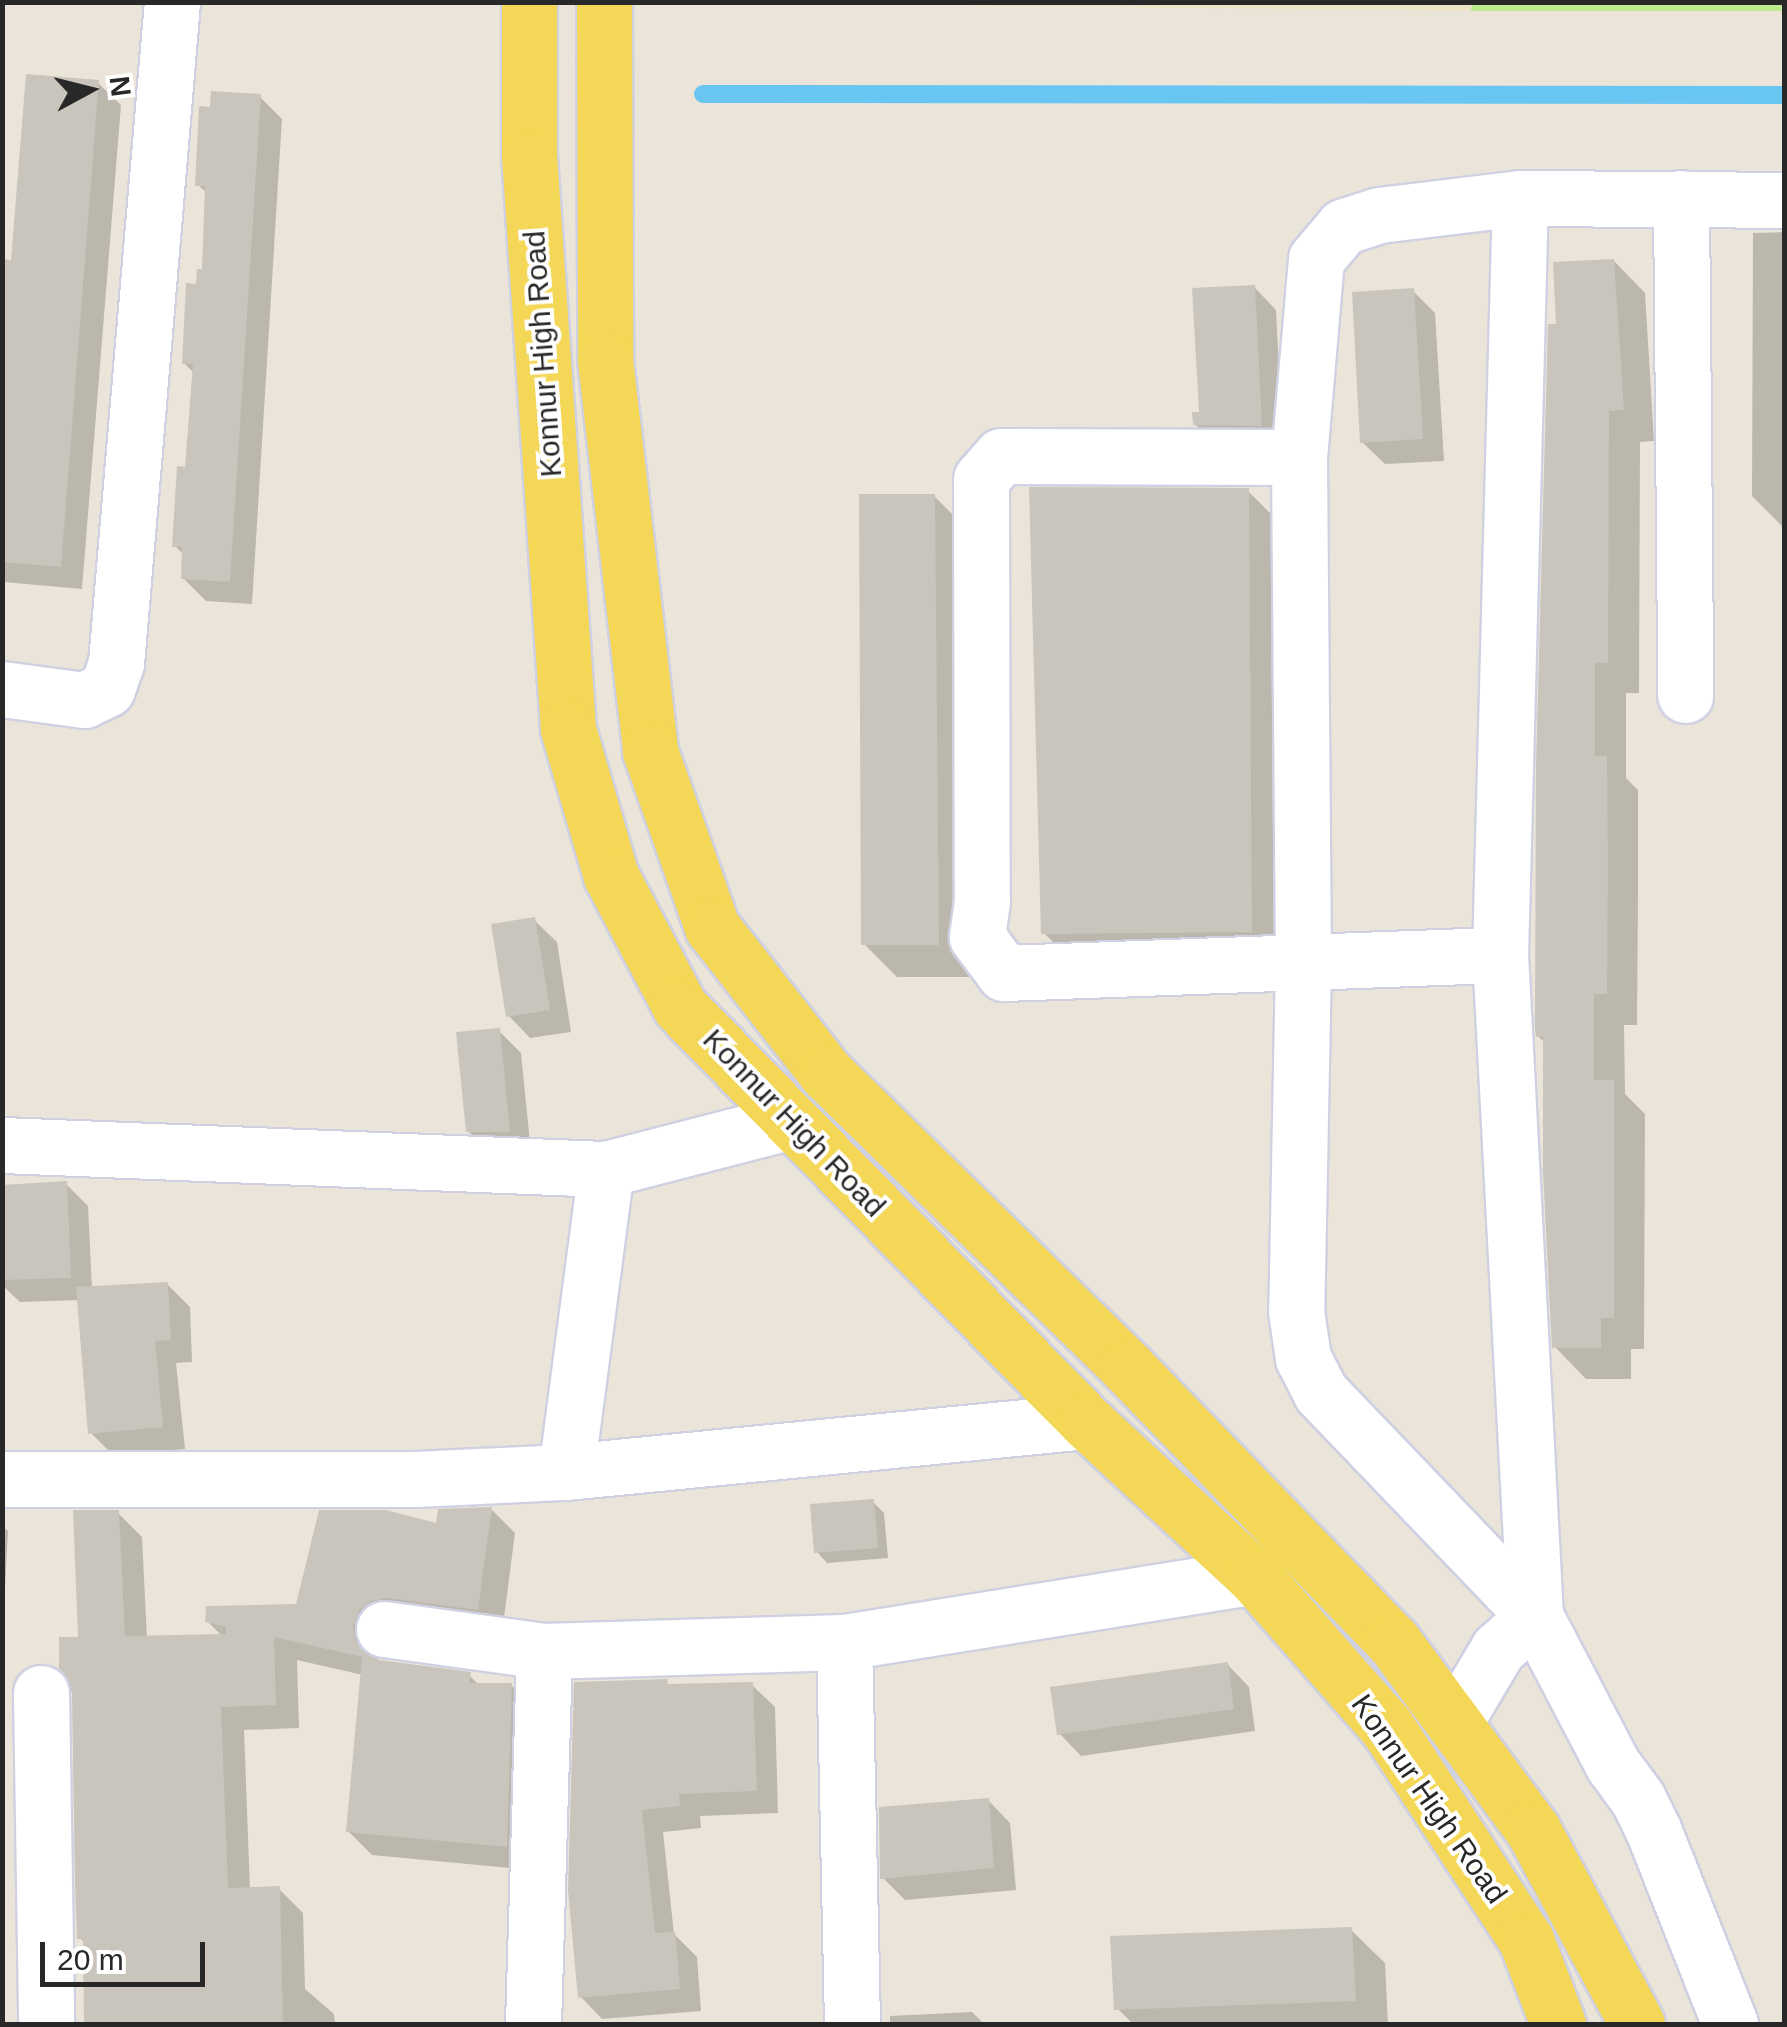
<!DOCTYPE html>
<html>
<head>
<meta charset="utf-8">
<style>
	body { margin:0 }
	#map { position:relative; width:1787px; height:2027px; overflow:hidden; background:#ebe5d9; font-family:Helvetica,sans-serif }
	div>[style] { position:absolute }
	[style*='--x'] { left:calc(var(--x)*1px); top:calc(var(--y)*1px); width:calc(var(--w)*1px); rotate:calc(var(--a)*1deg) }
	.education>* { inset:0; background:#eee4c8 }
	.pitch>* { inset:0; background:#bfec8f }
	.shadow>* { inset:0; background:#0003 }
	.stream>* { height:18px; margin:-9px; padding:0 9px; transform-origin:9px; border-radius:9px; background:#69c5f1 }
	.building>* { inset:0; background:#c9c4bc }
	.roads { filter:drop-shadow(2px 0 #cfd1e2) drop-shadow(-2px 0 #cfd1e2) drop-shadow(0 2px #cfd1e2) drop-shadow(0 -2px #cfd1e2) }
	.minor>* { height:55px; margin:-27.5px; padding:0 27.5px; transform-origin:27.5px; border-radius:27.5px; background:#fff }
	.primary>* { height:55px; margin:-27.5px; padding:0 27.5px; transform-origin:27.5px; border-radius:27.5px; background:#f4d756 }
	span { translate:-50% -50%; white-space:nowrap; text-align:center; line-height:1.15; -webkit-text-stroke:8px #fff; paint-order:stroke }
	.street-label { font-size:30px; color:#282828 }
	.frame { position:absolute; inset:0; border:5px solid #282828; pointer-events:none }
	.north { position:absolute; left:40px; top:40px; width:100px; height:100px; -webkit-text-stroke:8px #fff; paint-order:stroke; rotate:83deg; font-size:28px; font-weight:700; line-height:40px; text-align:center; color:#282828 }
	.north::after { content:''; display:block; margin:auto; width:35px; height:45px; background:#282828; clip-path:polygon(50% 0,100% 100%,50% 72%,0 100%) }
	.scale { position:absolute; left:40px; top:1942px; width:165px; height:45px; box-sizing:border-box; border:5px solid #282828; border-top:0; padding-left:12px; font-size:30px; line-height:35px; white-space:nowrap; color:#282828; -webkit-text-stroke:8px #fff; paint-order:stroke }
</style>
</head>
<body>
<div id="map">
	<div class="education">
		<i style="clip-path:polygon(647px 2px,1472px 3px,1471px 11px)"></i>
	</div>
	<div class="pitch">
		<i style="clip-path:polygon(1472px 2px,1784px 2px,1784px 11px,1471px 11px)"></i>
	</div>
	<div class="shadow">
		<i style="clip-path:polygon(98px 83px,121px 105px,82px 589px,4px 582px,2px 270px,13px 262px)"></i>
		<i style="clip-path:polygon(260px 97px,282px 119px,252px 604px,206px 601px,183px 578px,184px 555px,175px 546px,187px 469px,194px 373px,184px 363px,204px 272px,208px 194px,198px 185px)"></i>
		<i style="clip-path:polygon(1784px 232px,1784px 528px,1752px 496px,1753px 233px)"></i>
		<i style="clip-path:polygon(1614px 261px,1645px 293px,1654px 441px,1640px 442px,1639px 693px,1626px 693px,1626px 778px,1638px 790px,1638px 897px,1637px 1025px,1624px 1025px,1625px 1094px,1645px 1114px,1644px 1349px,1631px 1349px,1631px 1379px,1586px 1379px,1555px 1347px,1546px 1044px,1538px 1036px,1559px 326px)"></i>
		<i style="clip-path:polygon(1254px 287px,1276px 310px,1283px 447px,1218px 447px,1195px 424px)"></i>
		<i style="clip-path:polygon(1413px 291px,1435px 313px,1444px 461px,1385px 464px,1362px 442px)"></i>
		<i style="clip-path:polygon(1248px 491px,1281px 524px,1284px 964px,1077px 966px,1044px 933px)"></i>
		<i style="clip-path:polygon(934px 496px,968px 530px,971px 977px,897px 977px,864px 944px)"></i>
		<i style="clip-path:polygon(534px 920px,557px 942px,571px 1032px,530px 1038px,508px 1015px)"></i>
		<i style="clip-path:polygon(499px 1031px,521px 1053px,531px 1153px,491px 1154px,468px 1131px)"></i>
		<i style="clip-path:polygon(66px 1184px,88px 1206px,92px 1288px,167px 1284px,190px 1307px,192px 1362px,176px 1363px,185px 1449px,113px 1455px,91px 1433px,79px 1300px,20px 1302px,2px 1285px,2px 1187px)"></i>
		<i style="clip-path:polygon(873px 1502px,884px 1513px,888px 1558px,827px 1563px,817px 1552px)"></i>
		<i style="clip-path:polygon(491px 1509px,515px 1533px,502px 1633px,376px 1651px,378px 1662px,469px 1675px,480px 1686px,511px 1685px,535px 1709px,530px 1870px,372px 1855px,348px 1831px,363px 1675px,297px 1660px,299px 1728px,244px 1730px,250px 1890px,279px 1889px,303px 1913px,305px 1989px,334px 2014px,335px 2024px,87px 2024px,86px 1944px,80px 1938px,81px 1639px,118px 1513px,142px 1537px,147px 1638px,223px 1637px,207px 1621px,298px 1606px,438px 1526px)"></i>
		<i style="clip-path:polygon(2px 1526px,8px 1531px,2px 1645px)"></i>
		<i style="clip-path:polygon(1227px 1664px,1249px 1687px,1255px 1731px,1081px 1756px,1059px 1733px)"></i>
		<i style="clip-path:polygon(577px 1684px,752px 1685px,775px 1707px,778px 1813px,700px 1816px,701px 1828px,663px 1832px,674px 1934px,697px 1957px,701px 2011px,602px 2019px,580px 1996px)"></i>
		<i style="clip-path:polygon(988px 1800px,1010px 1823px,1016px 1890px,905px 1900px,883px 1878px)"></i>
		<i style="clip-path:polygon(1351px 1930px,1385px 1963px,1388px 2024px,1133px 2024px,1117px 2008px)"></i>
		<i style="clip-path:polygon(972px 2012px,984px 2024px,890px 2024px,890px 2016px)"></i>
	</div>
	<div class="stream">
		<i style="--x:703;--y:94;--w:1081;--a:0.05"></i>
	</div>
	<div class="building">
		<i style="clip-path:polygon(26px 74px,99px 80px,61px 567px,2px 562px,2px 259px,11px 260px)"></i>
		<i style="clip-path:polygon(211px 91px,261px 94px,230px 582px,181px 579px,182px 547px,172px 547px,177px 466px,185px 467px,193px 364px,182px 364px,186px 283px,196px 284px,197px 269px,202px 269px,205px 186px,195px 186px,199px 106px,210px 107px)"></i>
		<i style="clip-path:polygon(1614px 259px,1624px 410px,1609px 411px,1608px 663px,1595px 663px,1595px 756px,1607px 756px,1608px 864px,1607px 994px,1594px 994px,1594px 1080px,1614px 1080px,1614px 1318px,1601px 1318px,1601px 1348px,1552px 1348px,1543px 1172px,1543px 1037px,1536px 1037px,1535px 1028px,1536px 766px,1548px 324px,1556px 324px,1553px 262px)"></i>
		<i style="clip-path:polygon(1255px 285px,1262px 426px,1193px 425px,1192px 412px,1199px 412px,1192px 288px)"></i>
		<i style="clip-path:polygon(1414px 288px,1423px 439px,1360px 443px,1352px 292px)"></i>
		<i style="clip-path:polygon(1029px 487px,1249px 488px,1252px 932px,1041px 934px)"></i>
		<i style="clip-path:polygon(859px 494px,935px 494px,939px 945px,861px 945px)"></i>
		<i style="clip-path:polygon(535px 917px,550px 1010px,506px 1017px,491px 924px)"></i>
		<i style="clip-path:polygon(500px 1028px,510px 1132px,466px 1132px,456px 1032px)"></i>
		<i style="clip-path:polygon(67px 1181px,71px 1278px,2px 1280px,2px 1185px)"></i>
		<i style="clip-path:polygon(168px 1282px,171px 1340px,155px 1341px,163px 1427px,88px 1434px,76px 1287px)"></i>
		<i style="clip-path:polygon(874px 1499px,878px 1548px,814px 1553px,810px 1504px)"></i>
		<i style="clip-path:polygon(492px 1507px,478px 1610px,387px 1598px,371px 1601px,360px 1609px,353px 1626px,356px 1642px,366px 1654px,379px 1660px,471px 1672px,469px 1683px,512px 1683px,507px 1847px,346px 1832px,362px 1657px,274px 1637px,276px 1705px,221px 1707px,228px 1888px,280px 1886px,283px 2024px,84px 2024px,83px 1939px,77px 1939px,75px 1883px,72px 1693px,59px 1668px,59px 1637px,78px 1637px,73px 1510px,119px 1510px,125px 1636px,226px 1634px,226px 1627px,205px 1622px,206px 1606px,296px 1604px,319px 1510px,386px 1510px,436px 1523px,438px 1509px)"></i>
		<i style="clip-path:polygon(1228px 1662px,1234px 1709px,1057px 1735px,1050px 1687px)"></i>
		<i style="clip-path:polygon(667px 1679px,668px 1684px,753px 1682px,757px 1791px,679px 1794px,680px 1806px,642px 1810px,655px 1933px,675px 1932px,680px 1989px,578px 1998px,568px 1890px,574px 1682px)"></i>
		<i style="clip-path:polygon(989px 1798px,994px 1868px,880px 1879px,879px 1807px)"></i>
		<i style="clip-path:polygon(1352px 1927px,1356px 2001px,1114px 2010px,1110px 1936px)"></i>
	</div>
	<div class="roads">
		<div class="minor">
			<i style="--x:1520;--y:198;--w:142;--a:173.1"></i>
			<i style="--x:1379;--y:215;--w:38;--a:162"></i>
			<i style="--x:1343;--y:227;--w:42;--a:130.2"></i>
			<i style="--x:1316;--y:259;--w:199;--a:94.9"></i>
			<i style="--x:1299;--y:457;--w:504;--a:89.55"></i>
			<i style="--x:1303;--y:961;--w:350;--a:91.1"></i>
			<i style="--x:1296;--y:1311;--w:48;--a:81.5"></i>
			<i style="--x:1303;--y:1358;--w:39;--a:63"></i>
			<i style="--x:1321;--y:1393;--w:309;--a:46.2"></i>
			<i style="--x:1535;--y:1616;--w:168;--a:62.4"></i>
			<i style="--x:1613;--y:1765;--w:42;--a:53.7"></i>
			<i style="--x:1638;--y:1799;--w:37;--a:64"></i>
			<i style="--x:1654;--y:1832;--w:206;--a:68.4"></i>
			<i style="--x:1681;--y:198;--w:497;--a:89.5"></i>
			<i style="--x:1299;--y:457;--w:298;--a:-179.8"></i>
			<i style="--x:1001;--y:456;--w:30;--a:131"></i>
			<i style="--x:981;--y:479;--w:422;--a:89.9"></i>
			<i style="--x:982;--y:901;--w:36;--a:98"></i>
			<i style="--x:977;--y:937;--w:45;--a:53.1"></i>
			<i style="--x:1004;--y:973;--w:496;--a:-2.1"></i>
			<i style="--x:2;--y:689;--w:83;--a:7.6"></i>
			<i style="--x:84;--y:700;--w:25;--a:-26"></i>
			<i style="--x:107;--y:689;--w:28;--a:-71"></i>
			<i style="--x:116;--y:663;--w:663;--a:-85.16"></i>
			<i style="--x:2;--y:1145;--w:604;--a:2.28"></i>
			<i style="--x:606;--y:1169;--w:191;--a:-14.5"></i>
			<i style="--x:566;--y:1472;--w:306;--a:-82.5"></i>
			<i style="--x:2;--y:1479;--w:413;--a:0"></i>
			<i style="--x:415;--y:1479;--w:151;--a:-2.7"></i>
			<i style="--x:566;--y:1472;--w:522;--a:-5.6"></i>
			<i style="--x:384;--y:1629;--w:162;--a:7.8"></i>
			<i style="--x:544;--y:1651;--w:300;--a:-1.7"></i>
			<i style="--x:844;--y:1642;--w:415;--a:-9.1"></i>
			<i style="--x:844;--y:1642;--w:382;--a:88.8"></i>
			<i style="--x:41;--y:1693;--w:331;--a:89.1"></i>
			<i style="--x:1454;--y:1723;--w:86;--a:-59.3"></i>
			<i style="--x:1498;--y:1649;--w:50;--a:-41.7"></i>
			<i style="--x:1535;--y:1616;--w:662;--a:-93.03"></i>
			<i style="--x:1500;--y:955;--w:757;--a:-88.49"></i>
			<i style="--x:1520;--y:198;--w:264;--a:0.4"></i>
			<i style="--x:533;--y:2024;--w:373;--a:-88.3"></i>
		</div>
		<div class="primary">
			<i style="--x:529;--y:2;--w:153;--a:90"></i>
			<i style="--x:529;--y:155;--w:575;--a:86.11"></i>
			<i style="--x:568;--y:729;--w:153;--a:73.7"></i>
			<i style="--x:611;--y:876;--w:148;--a:62.2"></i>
			<i style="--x:680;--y:1007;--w:580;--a:45.56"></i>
			<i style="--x:1086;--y:1421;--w:229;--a:42.7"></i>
			<i style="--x:1254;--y:1576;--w:200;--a:48.7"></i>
			<i style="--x:1386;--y:1726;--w:256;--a:56.8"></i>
			<i style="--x:1526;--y:1940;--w:90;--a:69.1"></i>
			<i style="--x:604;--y:2;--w:358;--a:89.8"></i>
			<i style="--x:605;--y:360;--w:394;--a:83.4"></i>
			<i style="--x:650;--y:751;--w:187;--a:70.6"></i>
			<i style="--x:712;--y:927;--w:187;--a:52"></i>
			<i style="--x:827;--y:1074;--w:421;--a:44.3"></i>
			<i style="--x:1128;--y:1368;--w:380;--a:45.9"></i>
			<i style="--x:1393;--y:1641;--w:235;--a:53.5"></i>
			<i style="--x:1533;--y:1830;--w:220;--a:61.8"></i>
		</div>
	</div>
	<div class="street-label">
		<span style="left:543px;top:354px;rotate:-94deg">Konnur High Road</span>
		<span style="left:794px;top:1123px;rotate:46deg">Konnur High Road</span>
		<span style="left:1429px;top:1799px;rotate:55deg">Konnur High Road</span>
	</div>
	<div class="frame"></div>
	<div class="north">N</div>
	<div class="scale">20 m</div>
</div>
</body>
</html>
